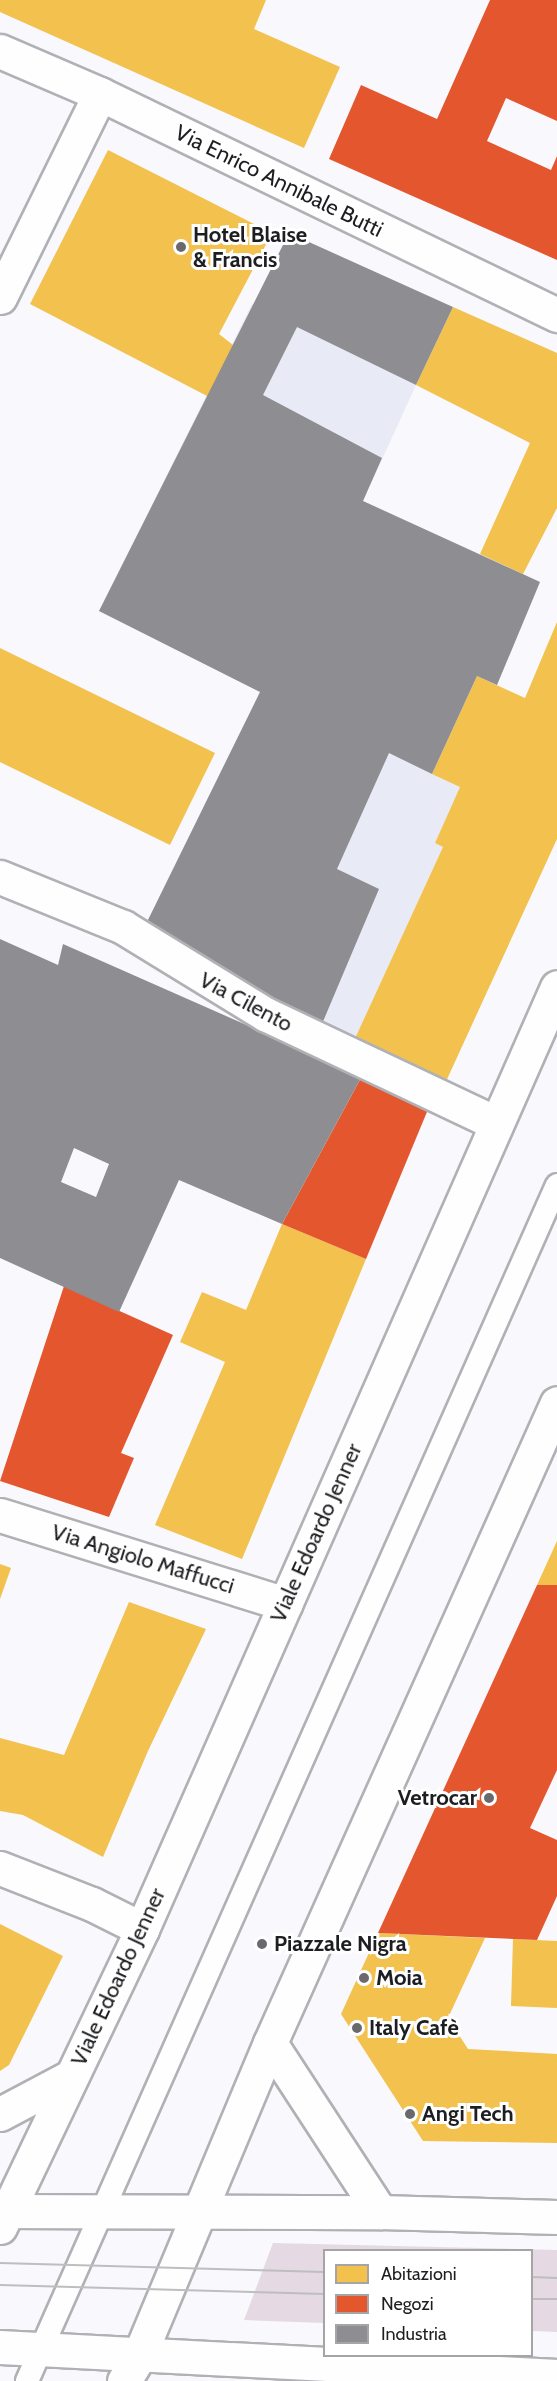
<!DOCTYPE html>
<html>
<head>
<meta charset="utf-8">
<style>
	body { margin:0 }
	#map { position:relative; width:557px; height:2381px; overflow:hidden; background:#f8f8fd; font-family:Cabin,sans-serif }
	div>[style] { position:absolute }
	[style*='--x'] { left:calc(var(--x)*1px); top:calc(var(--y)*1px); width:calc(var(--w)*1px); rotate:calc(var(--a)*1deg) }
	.built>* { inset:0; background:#e8eaf5 }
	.green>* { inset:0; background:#e5d9e4 }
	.homes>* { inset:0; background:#f2c14e }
	.shops>* { inset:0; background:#e4572e }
	.industry>* { inset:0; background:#8d8d92 }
	.roads { filter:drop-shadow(2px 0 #b0b1b5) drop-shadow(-2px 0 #b0b1b5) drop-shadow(0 2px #b0b1b5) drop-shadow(0 -2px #b0b1b5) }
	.lane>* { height:22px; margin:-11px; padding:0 11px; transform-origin:11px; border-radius:11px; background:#fefeff }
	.street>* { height:33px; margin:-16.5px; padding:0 16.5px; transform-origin:16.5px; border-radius:16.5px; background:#fefeff }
	.secondary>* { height:33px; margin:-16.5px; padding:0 16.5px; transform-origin:16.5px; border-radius:16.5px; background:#fefeff }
	.primary>* { height:33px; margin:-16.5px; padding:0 16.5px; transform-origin:16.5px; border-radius:16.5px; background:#fefeff }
	.tram>* { height:1.5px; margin:-0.75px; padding:0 0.75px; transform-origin:0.75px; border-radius:0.75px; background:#bebebf }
	.dots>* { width:16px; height:16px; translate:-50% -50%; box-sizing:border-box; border:3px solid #fff; border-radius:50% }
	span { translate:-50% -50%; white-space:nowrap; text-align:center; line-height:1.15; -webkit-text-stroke:6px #fff; paint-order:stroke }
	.street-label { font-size:22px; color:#1d1e21 }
	.poi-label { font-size:22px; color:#1d1e21; font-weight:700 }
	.left { translate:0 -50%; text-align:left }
	.right { translate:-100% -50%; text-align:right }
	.legend { position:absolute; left:323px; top:2249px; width:210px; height:108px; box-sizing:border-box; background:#fff; border:2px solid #a5a5a6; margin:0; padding:8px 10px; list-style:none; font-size:18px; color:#1d1e21 }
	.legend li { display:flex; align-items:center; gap:12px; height:30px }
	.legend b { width:30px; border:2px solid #a5a5a6 }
</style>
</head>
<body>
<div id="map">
	<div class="built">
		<i style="clip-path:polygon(252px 304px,416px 385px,363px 501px,540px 582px,497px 685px,477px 676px,432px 773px,460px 787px,435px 843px,443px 847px,352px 1045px,146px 924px,260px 692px,99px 611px)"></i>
	</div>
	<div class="green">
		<i style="clip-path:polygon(273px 2243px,557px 2250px,557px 2332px,532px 2331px,532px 2250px,324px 2250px,324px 2323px,244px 2320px)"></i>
	</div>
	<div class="homes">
		<i style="clip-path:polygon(0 0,266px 0,254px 29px,340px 67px,304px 148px,0 12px)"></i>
		<i style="clip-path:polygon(108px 150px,272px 233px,219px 334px,233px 345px,209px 397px,30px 304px)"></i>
		<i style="clip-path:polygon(453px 307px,557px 353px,557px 508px,523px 574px,480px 554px,530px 443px,416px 385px)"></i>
		<i style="clip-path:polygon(557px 622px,557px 839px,443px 1088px,352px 1045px,443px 847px,435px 843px,460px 787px,432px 774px,477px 676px,525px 698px)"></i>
		<i style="clip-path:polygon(0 648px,215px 753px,170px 845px,0 762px)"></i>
		<i style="clip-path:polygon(282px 1224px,366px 1259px,242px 1559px,155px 1525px,225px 1362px,180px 1342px,202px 1292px,246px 1310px)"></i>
		<i style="clip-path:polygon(557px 1541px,557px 1585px,537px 1585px)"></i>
		<i style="clip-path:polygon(0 1564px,11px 1568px,0 1599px)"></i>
		<i style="clip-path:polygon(129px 1602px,206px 1629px,148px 1751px,103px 1857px,23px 1815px,0 1811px,0 1738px,64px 1755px)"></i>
		<i style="clip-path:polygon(0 1924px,63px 1956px,9px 2065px,0 2071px)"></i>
		<i style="clip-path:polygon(378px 1933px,485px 1938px,448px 2018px,468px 2049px,557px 2054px,557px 2143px,423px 2141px,341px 2014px)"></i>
		<i style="clip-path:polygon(513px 1939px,557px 1941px,557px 2008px,511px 2006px)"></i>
	</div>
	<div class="shops">
		<i style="clip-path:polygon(490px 0,557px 0,557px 121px,506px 98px,487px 141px,551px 170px,557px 156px,557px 260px,329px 159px,361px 85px,437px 119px)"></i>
		<i style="clip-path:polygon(362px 1076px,429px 1107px,366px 1259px,282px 1224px)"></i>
		<i style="clip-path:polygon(64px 1286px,173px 1335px,121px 1453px,134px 1458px,109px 1517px,0 1481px)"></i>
		<i style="clip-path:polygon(537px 1585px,557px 1585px,557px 1770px,530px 1828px,557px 1840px,557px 1896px,537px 1940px,378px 1933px)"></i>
	</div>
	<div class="industry">
		<i style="clip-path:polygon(289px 233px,453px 307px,416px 385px,297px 327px,263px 395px,382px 458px,363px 501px,540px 582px,497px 685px,477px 676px,432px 774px,389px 753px,337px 869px,379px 889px,319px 1031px,146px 924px,260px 692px,99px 611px)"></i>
		<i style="clip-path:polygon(evenodd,0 939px,58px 965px,63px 944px,362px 1076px,282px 1224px,179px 1180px,119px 1312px,0 1258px,0 939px,74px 1148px,109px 1164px,96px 1197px,61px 1182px,74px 1148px)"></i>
	</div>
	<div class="roads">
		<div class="lane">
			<i style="--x:27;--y:2381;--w:1308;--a:-66.1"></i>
		</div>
		<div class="street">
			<i style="--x:0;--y:51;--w:109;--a:23.3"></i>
			<i style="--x:100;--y:94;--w:508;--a:25.81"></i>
			<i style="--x:0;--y:297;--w:226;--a:-63.8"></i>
			<i style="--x:0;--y:877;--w:133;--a:22.1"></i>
			<i style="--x:123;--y:927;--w:167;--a:31.5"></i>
			<i style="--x:265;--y:1014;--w:255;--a:25.3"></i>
			<i style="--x:0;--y:1515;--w:299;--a:17.3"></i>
			<i style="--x:0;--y:1868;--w:99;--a:21.4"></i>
			<i style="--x:92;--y:1904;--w:56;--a:26.6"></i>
			<i style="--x:270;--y:2043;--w:202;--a:56.9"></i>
			<i style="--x:0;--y:2114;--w:79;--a:-27.9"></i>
		</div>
		<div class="secondary">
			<i style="--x:0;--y:2211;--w:380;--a:0.2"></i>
			<i style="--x:380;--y:2212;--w:177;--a:1.6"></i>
			<i style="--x:0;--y:2347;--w:558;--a:2.98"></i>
		</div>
		<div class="primary">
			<i style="--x:0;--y:2227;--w:330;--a:-64.5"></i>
			<i style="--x:142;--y:1929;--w:1029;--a:-66.22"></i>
			<i style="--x:124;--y:2381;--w:29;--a:-59"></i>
			<i style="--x:139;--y:2356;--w:339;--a:-67.3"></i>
			<i style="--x:270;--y:2043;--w:701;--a:-65.85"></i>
		</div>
	</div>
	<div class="tram">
		<i style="--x:0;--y:2263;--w:324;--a:1.6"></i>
		<i style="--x:532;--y:2277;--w:25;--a:2"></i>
		<i style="--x:0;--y:2285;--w:324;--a:1.6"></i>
		<i style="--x:532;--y:2299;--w:25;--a:0"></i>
	</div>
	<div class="dots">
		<i style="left:181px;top:247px;background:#6a6a6e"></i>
		<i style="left:489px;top:1798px;background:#6a6a6e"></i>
		<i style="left:262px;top:1944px;background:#6a6a6e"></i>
		<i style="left:364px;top:1978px;background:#6a6a6e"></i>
		<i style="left:357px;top:2028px;background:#6a6a6e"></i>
		<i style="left:410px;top:2114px;background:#6a6a6e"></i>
	</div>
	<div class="street-label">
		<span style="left:279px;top:181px;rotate:26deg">Via Enrico Annibale Butti</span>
		<span style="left:246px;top:1002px;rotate:28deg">Via Cilento</span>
		<span style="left:316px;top:1533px;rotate:-66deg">Viale Edoardo Jenner</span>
		<span style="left:143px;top:1559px;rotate:17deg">Via Angiolo Maffucci</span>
		<span style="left:118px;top:1977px;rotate:-65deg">Viale Edoardo Jenner</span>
	</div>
	<div class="poi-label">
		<span class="left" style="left:193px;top:247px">Hotel Blaise<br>&amp; Francis</span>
		<span class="right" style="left:477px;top:1798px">Vetrocar</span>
		<span class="left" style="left:274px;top:1944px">Piazzale Nigra</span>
		<span class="left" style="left:376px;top:1978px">Moia</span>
		<span class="left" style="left:369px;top:2028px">Italy Cafè</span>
		<span class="left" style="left:422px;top:2114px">Angi Tech</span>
	</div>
	<ul class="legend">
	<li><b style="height:16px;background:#f2c14e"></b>Abitazioni</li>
	<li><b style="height:16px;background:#e4572e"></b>Negozi</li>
	<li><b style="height:16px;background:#8d8d92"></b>Industria</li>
	</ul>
</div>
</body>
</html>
